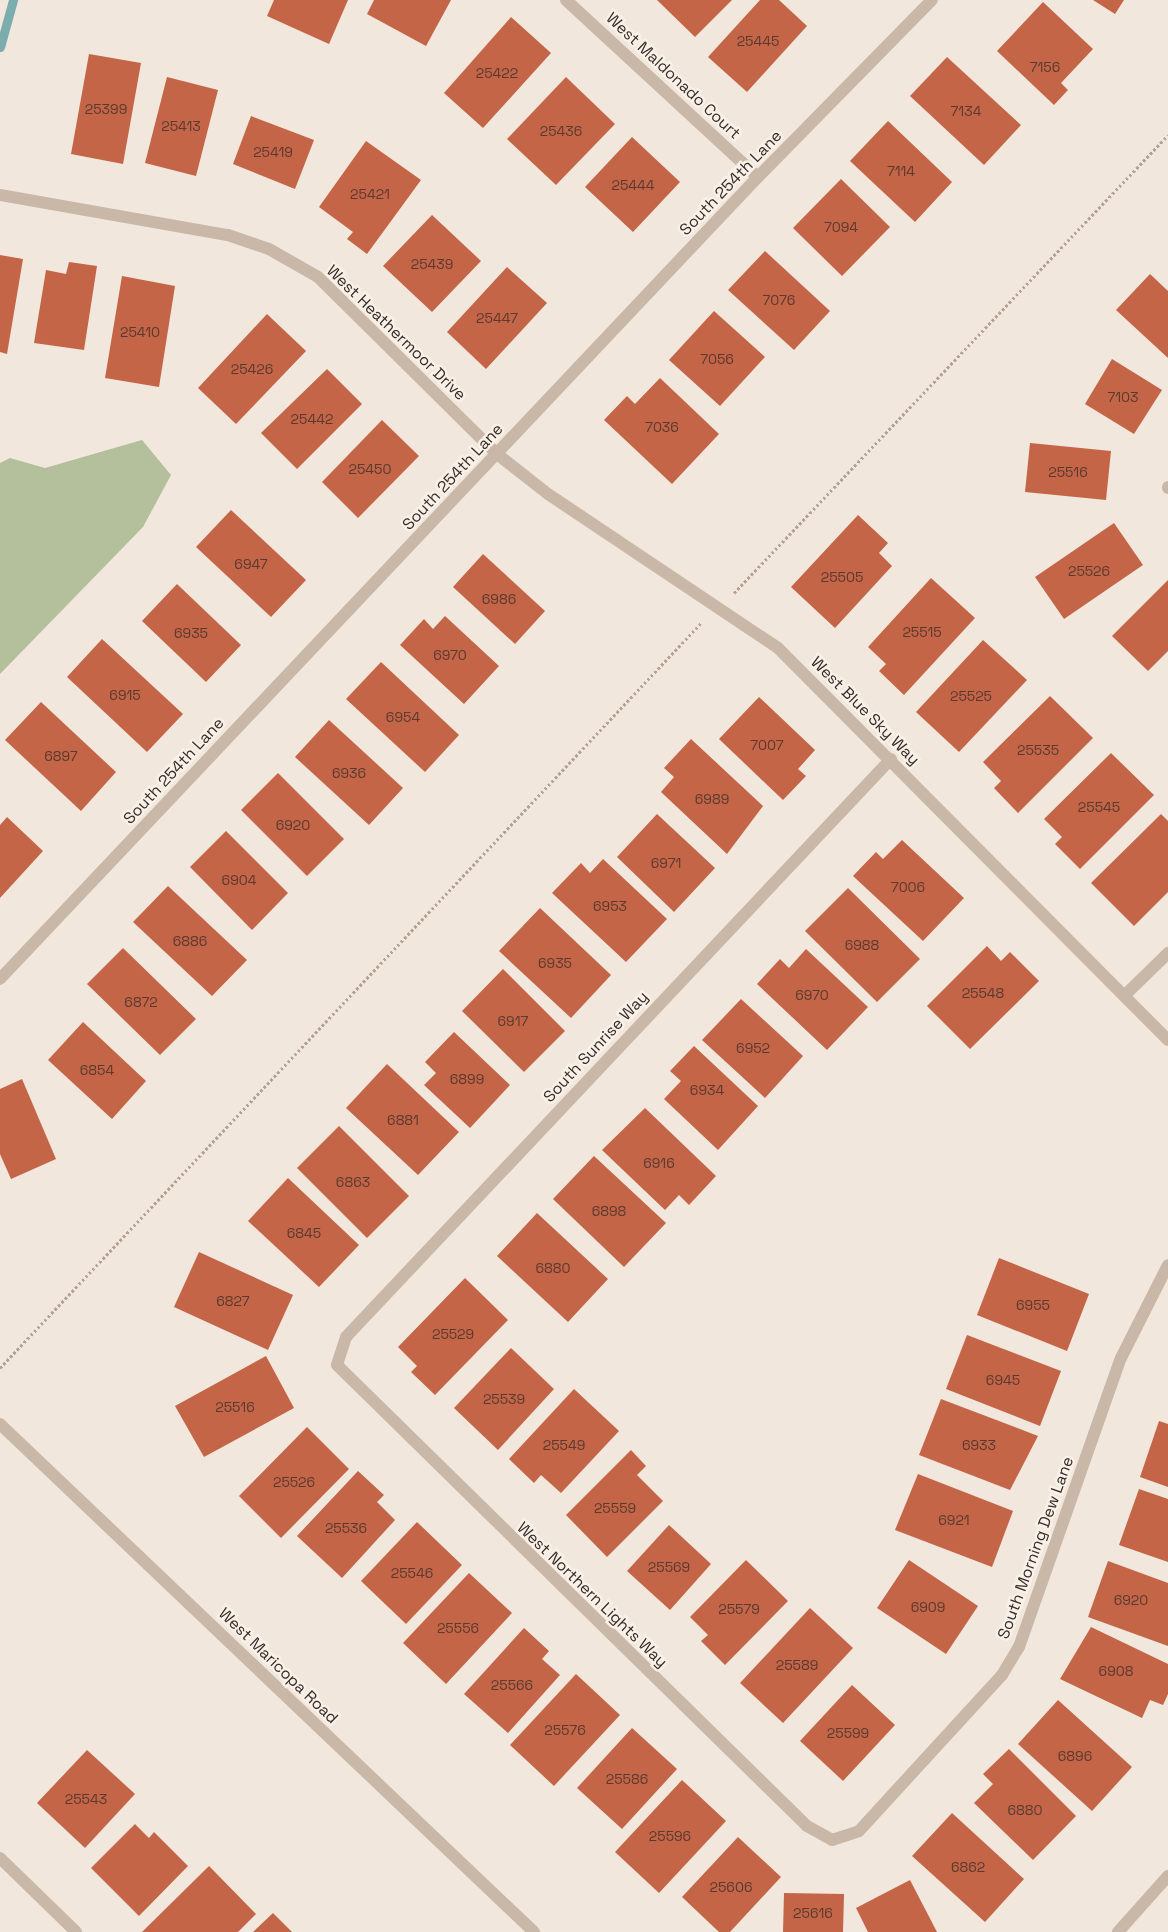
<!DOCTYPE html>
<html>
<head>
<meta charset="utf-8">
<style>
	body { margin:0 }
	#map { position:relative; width:1168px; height:1932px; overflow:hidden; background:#f1e7dc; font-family:"Space Grotesk",sans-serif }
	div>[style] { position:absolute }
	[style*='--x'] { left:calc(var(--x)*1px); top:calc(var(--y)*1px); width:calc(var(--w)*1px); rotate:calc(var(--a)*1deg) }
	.green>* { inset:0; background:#b4c09c }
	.stream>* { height:9px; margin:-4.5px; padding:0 4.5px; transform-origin:4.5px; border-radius:4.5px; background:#7bacae }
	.building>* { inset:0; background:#c46547 }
	.path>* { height:3px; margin-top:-1.5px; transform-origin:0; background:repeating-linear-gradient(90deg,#b5a192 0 2.5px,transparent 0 5px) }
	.minor>* { height:12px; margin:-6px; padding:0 6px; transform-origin:6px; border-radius:6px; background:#c9b7a8 }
	.tertiary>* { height:12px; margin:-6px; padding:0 6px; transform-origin:6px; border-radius:6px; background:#c9b7a8 }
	span { translate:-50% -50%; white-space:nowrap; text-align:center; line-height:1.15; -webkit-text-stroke:5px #f9f1e8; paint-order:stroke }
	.number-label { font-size:14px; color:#5a3a30 }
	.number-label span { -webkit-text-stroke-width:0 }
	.street-label { font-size:16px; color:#362c28 }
</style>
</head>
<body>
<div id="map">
	<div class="green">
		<i style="clip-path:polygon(142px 440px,171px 475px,143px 527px,0 674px,0 463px,10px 458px,45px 468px)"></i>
	</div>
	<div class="stream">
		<i style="--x:0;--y:47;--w:49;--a:-74.5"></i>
	</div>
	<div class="building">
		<i style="clip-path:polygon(274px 0,348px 0,329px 44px,267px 16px)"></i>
		<i style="clip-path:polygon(374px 0,451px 0,426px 46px,367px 14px)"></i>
		<i style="clip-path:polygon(657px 0,732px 0,695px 37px)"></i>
		<i style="clip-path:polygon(760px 0,779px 0,807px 26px,747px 92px,708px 57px)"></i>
		<i style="clip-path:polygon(1093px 0,1124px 0,1115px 14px)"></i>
		<i style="clip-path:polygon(1043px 2px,1093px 49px,1061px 83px,1068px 90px,1054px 105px,997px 51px)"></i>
		<i style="clip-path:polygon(511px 17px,551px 53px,483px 128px,444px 93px)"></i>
		<i style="clip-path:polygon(89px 54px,141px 63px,123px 164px,71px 154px)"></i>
		<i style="clip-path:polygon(947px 57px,1021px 125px,984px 165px,910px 96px)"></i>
		<i style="clip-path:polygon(167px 77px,218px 90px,196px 176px,145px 163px)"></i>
		<i style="clip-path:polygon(566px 77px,615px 124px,556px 185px,507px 139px)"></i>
		<i style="clip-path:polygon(251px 116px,314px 140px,295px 189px,233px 164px)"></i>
		<i style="clip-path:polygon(888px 121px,952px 182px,915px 222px,850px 161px)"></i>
		<i style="clip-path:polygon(632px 137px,680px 182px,633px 232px,585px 187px)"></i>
		<i style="clip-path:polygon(366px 141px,421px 180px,367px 254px,347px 239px,353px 232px,319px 207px)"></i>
		<i style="clip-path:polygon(841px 179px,890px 227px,842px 276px,793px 228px)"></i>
		<i style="clip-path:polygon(432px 215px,481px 261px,432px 312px,383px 266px)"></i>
		<i style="clip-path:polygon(765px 251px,830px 311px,794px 350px,728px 290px)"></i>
		<i style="clip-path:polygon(0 255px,23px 259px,7px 354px,0 352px)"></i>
		<i style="clip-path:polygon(69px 262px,97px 266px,84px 350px,34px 343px,46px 270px,66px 274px)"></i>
		<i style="clip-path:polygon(507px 267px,547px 303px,486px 369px,447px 332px)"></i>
		<i style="clip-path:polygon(1150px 274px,1168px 291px,1168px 358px,1116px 310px)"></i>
		<i style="clip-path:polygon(122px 276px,175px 286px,159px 387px,105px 378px)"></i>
		<i style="clip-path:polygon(714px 311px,765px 357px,720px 406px,669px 360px)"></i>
		<i style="clip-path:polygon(267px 314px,306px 351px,236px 424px,198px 388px)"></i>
		<i style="clip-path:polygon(1112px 359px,1162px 390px,1134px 434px,1085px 404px)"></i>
		<i style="clip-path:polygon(327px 369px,362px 404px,297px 469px,261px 433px)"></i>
		<i style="clip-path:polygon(660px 378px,719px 434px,672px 484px,604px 420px,627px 396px,635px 404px)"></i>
		<i style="clip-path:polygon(382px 420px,419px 456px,358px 518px,322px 482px)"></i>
		<i style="clip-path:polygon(1030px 443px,1111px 451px,1106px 500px,1025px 492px)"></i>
		<i style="clip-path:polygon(231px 510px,306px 580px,271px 617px,196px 547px)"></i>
		<i style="clip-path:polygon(858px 515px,888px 543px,879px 553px,892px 566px,835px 628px,791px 587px)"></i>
		<i style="clip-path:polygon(1114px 523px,1143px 565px,1064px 619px,1035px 577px)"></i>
		<i style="clip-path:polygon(483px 554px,545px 611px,515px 644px,453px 587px)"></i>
		<i style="clip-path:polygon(931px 578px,975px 618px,904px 695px,879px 671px,886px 664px,868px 647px)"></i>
		<i style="clip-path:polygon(1168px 580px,1168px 651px,1148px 671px,1112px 636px)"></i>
		<i style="clip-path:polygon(177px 584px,241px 645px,206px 682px,142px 621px)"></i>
		<i style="clip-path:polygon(445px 616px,499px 666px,464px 704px,400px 645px,424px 619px,433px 629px)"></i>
		<i style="clip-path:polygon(102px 639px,183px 714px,147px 752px,67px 677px)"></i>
		<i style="clip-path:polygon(983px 640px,1027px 680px,959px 752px,916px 712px)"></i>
		<i style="clip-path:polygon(381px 662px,459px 735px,425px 772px,346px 699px)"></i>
		<i style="clip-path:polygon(1050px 696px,1093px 738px,1018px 813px,994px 788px,1001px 781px,983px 762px)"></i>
		<i style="clip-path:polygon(759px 697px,815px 750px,798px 769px,806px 776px,783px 800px,719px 739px)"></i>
		<i style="clip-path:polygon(41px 702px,116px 772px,81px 811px,5px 740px)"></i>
		<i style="clip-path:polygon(329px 720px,403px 788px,369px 825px,295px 757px)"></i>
		<i style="clip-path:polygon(691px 739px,763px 806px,727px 854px,661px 792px,674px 777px,664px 768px)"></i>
		<i style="clip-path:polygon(1111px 753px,1154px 795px,1080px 869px,1055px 844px,1062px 837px,1044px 819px)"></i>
		<i style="clip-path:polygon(278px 773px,344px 839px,307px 876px,241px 810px)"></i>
		<i style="clip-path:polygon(657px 814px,715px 868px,674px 912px,617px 857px)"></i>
		<i style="clip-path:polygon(1161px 814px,1168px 821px,1168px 892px,1134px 926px,1091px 883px)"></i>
		<i style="clip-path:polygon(7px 817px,43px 851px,0 898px,0 825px)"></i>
		<i style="clip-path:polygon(226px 831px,288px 893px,252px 930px,190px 867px)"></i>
		<i style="clip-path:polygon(902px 840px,964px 898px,923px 941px,853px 876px,876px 852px,883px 859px)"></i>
		<i style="clip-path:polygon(603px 859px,667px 919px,626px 962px,552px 893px,581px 863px,590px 873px)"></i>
		<i style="clip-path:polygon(168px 886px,247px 960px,212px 996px,133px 922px)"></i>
		<i style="clip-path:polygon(848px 888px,920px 959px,877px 1002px,805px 931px)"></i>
		<i style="clip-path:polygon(540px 908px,611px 975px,571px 1018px,499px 951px)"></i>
		<i style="clip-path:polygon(987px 946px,1001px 961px,1010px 952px,1039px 981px,970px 1049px,927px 1006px)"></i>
		<i style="clip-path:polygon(123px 948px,196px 1019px,160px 1055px,87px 984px)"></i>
		<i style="clip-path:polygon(806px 949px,868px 1007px,827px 1050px,757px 984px,780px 959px,789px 968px)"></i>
		<i style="clip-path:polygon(503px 969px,565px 1031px,524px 1072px,462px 1011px)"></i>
		<i style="clip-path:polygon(741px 999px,803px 1056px,765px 1098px,702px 1040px)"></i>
		<i style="clip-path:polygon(83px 1022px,146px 1081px,112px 1119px,48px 1060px)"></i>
		<i style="clip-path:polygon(454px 1032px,510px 1085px,470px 1128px,424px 1085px,436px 1073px,425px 1062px)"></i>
		<i style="clip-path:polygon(694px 1046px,758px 1106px,718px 1150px,664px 1099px,681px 1081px,670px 1071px)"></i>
		<i style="clip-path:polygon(387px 1064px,459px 1132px,418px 1175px,346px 1108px)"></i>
		<i style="clip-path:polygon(22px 1079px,56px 1159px,11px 1179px,0 1154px,0 1089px)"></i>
		<i style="clip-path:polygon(645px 1108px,716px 1176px,689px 1205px,679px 1195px,665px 1210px,602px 1150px)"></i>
		<i style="clip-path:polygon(339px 1126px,409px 1196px,367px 1238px,297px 1168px)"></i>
		<i style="clip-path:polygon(594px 1156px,666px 1223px,624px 1267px,553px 1199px)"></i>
		<i style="clip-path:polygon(288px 1178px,359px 1245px,319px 1287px,248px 1221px)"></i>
		<i style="clip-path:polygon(537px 1213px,608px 1279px,568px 1322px,497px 1256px)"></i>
		<i style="clip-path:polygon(199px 1252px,293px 1295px,268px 1350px,174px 1307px)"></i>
		<i style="clip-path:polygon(999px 1258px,1089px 1294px,1067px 1351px,977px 1315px)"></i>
		<i style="clip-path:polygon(465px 1278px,508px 1320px,435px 1395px,411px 1372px,417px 1366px,398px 1347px)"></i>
		<i style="clip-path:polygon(967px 1335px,1061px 1371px,1040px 1426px,946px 1389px)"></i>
		<i style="clip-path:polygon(511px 1348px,554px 1389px,498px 1450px,454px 1408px)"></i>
		<i style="clip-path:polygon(266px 1356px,294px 1408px,204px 1457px,175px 1406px)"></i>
		<i style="clip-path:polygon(574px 1389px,619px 1431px,561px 1493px,541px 1475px,534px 1483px,509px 1459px)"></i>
		<i style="clip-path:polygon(941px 1399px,1038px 1436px,1010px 1490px,919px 1455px)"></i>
		<i style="clip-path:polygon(1159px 1421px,1168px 1424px,1168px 1487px,1140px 1477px)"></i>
		<i style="clip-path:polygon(307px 1427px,349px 1469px,281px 1538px,239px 1496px)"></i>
		<i style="clip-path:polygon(631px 1450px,646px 1466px,637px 1475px,663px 1501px,607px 1557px,566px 1515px)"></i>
		<i style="clip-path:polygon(358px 1471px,384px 1495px,377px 1502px,395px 1520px,342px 1578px,297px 1536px)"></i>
		<i style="clip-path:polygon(918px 1474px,1013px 1511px,992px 1567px,895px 1530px)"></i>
		<i style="clip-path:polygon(1139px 1489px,1168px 1499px,1168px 1562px,1119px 1545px)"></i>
		<i style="clip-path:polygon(417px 1522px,462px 1565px,406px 1624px,361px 1581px)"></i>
		<i style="clip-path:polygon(669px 1525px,711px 1564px,670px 1610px,627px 1571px)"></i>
		<i style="clip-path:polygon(746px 1560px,788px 1601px,725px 1665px,701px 1641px,708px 1635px,690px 1617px)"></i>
		<i style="clip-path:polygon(909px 1560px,978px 1606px,946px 1654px,877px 1608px)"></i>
		<i style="clip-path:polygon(1108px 1561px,1168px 1583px,1168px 1646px,1088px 1617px)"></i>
		<i style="clip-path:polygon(469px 1573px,512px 1613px,446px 1684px,403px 1643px)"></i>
		<i style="clip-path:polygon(810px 1608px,853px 1648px,783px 1723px,740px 1683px)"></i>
		<i style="clip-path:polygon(1091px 1627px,1168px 1664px,1168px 1694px,1163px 1705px,1150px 1700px,1142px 1718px,1060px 1679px)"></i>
		<i style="clip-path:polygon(524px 1628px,549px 1651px,542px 1659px,560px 1675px,508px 1733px,464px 1694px)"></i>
		<i style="clip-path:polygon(576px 1674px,620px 1715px,554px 1786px,510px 1745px)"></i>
		<i style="clip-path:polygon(852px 1685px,895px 1725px,843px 1781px,800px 1741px)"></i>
		<i style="clip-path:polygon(1058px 1700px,1132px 1767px,1092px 1811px,1018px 1744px)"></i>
		<i style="clip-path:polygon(632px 1728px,677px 1769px,622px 1829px,577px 1788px)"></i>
		<i style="clip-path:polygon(1009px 1749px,1076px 1816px,1033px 1860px,974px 1803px,993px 1784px,983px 1774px)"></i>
		<i style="clip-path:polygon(87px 1750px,135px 1794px,85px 1848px,37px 1803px)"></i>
		<i style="clip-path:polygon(682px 1780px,726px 1821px,659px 1893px,615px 1852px)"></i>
		<i style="clip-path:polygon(952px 1813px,1024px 1879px,985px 1922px,912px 1856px)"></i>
		<i style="clip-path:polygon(135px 1824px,149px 1838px,154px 1832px,188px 1866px,139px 1916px,91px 1868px)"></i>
		<i style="clip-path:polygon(738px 1837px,781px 1877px,730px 1932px,719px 1932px,682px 1897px)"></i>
		<i style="clip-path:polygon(209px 1866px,256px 1914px,238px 1932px,142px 1932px)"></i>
		<i style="clip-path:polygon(910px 1880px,937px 1932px,868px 1932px,856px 1908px)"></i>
		<i style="clip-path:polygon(784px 1893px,844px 1894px,843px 1932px,783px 1932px)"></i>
		<i style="clip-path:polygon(273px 1913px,292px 1932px,253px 1932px)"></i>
	</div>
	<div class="path">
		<i style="--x:734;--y:593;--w:631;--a:-46.54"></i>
		<i style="--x:0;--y:1368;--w:1024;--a:-46.74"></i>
	</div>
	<div class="minor">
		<i style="--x:566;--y:0;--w:261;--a:42.7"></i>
		<i style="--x:0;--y:195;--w:231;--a:10"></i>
		<i style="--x:228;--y:235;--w:43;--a:18.9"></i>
		<i style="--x:269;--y:249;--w:56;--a:29.7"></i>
		<i style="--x:318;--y:277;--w:252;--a:44.7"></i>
		<i style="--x:497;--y:454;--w:65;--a:38.1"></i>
		<i style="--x:548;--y:494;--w:277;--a:33.8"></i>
		<i style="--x:778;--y:648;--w:553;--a:45.15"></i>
		<i style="--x:1168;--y:487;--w:1;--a:90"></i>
		<i style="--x:891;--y:759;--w:794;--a:133.32"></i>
		<i style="--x:346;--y:1337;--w:29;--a:108"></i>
		<i style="--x:337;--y:1365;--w:658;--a:44.45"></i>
		<i style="--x:807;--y:1826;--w:29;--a:29"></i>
		<i style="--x:832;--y:1840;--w:28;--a:-18"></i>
		<i style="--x:859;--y:1831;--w:212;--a:-47.5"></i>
		<i style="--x:1002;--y:1675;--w:33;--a:-59"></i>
		<i style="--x:1019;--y:1647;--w:306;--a:-70.6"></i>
		<i style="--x:1121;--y:1358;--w:104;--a:-63.2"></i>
		<i style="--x:0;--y:979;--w:1104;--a:-46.62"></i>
		<i style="--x:758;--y:177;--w:248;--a:-45.5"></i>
		<i style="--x:1124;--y:996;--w:62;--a:-44.3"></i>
		<i style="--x:0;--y:1858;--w:106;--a:44.2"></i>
	</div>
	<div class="tertiary">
		<i style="--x:0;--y:1424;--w:737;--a:43.57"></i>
		<i style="--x:1118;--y:1932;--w:75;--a:-48.2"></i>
	</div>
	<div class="number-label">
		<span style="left:758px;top:41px">25445</span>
		<span style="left:1045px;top:67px">7156</span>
		<span style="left:497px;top:73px">25422</span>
		<span style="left:106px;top:109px">25399</span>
		<span style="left:966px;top:111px">7134</span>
		<span style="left:181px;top:126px">25413</span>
		<span style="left:561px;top:131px">25436</span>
		<span style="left:273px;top:152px">25419</span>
		<span style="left:901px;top:171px">7114</span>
		<span style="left:633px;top:185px">25444</span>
		<span style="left:370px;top:194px">25421</span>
		<span style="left:841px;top:227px">7094</span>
		<span style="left:432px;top:264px">25439</span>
		<span style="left:779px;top:300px">7076</span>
		<span style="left:497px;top:318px">25447</span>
		<span style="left:140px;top:332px">25410</span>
		<span style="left:717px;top:359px">7056</span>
		<span style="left:252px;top:369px">25426</span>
		<span style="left:1123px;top:397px">7103</span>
		<span style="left:312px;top:419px">25442</span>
		<span style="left:662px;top:427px">7036</span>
		<span style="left:370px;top:469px">25450</span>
		<span style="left:1068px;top:472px">25516</span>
		<span style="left:251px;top:564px">6947</span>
		<span style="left:1089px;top:571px">25526</span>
		<span style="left:842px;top:577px">25505</span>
		<span style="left:499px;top:599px">6986</span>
		<span style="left:922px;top:632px">25515</span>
		<span style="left:191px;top:633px">6935</span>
		<span style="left:450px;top:655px">6970</span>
		<span style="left:125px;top:695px">6915</span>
		<span style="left:971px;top:696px">25525</span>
		<span style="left:403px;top:717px">6954</span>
		<span style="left:767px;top:745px">7007</span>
		<span style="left:1038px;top:750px">25535</span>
		<span style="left:61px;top:756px">6897</span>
		<span style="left:349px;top:773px">6936</span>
		<span style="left:712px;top:799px">6989</span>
		<span style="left:1099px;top:807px">25545</span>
		<span style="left:293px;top:825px">6920</span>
		<span style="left:666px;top:863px">6971</span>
		<span style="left:239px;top:880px">6904</span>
		<span style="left:908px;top:887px">7006</span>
		<span style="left:610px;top:906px">6953</span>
		<span style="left:190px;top:941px">6886</span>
		<span style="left:862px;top:945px">6988</span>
		<span style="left:555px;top:963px">6935</span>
		<span style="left:983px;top:993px">25548</span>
		<span style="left:812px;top:995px">6970</span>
		<span style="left:141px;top:1002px">6872</span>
		<span style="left:513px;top:1021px">6917</span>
		<span style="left:753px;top:1048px">6952</span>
		<span style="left:97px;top:1070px">6854</span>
		<span style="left:467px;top:1079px">6899</span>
		<span style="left:707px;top:1090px">6934</span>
		<span style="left:403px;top:1120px">6881</span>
		<span style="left:659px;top:1163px">6916</span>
		<span style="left:353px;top:1182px">6863</span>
		<span style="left:609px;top:1211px">6898</span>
		<span style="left:304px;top:1233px">6845</span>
		<span style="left:553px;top:1268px">6880</span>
		<span style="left:233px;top:1301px">6827</span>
		<span style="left:1033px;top:1305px">6955</span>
		<span style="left:453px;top:1334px">25529</span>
		<span style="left:1003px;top:1380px">6945</span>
		<span style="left:504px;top:1399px">25539</span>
		<span style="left:235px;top:1407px">25516</span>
		<span style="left:564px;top:1445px">25549</span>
		<span style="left:979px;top:1445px">6933</span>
		<span style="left:294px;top:1482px">25526</span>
		<span style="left:615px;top:1508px">25559</span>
		<span style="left:954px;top:1520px">6921</span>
		<span style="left:346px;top:1528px">25536</span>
		<span style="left:669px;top:1567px">25569</span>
		<span style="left:412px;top:1573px">25546</span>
		<span style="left:1131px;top:1600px">6920</span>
		<span style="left:928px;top:1607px">6909</span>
		<span style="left:739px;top:1609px">25579</span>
		<span style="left:458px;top:1628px">25556</span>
		<span style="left:797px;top:1665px">25589</span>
		<span style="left:1116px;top:1671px">6908</span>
		<span style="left:512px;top:1685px">25566</span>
		<span style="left:565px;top:1730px">25576</span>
		<span style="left:848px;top:1733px">25599</span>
		<span style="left:1075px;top:1756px">6896</span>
		<span style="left:627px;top:1779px">25586</span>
		<span style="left:86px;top:1799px">25543</span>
		<span style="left:1025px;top:1810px">6880</span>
		<span style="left:670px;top:1836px">25596</span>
		<span style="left:968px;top:1867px">6862</span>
		<span style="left:731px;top:1887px">25606</span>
		<span style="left:813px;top:1913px">25616</span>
	</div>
	<div class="street-label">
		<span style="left:673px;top:76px;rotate:43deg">West Maldonado Court</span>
		<span style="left:731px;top:183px;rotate:-46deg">South 254th Lane</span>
		<span style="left:396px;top:333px;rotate:44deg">West Heathermoor Drive</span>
		<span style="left:453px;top:477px;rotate:-47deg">South 254th Lane</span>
		<span style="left:865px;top:711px;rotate:45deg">West Blue Sky Way</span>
		<span style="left:174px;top:771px;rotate:-47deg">South 254th Lane</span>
		<span style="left:596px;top:1047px;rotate:-47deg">South Sunrise Way</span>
		<span style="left:1036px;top:1548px;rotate:-70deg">South Morning Dew Lane</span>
		<span style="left:592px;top:1595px;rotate:44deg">West Northern Lights Way</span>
		<span style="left:278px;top:1666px;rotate:44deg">West Maricopa Road</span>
	</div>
</div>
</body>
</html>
